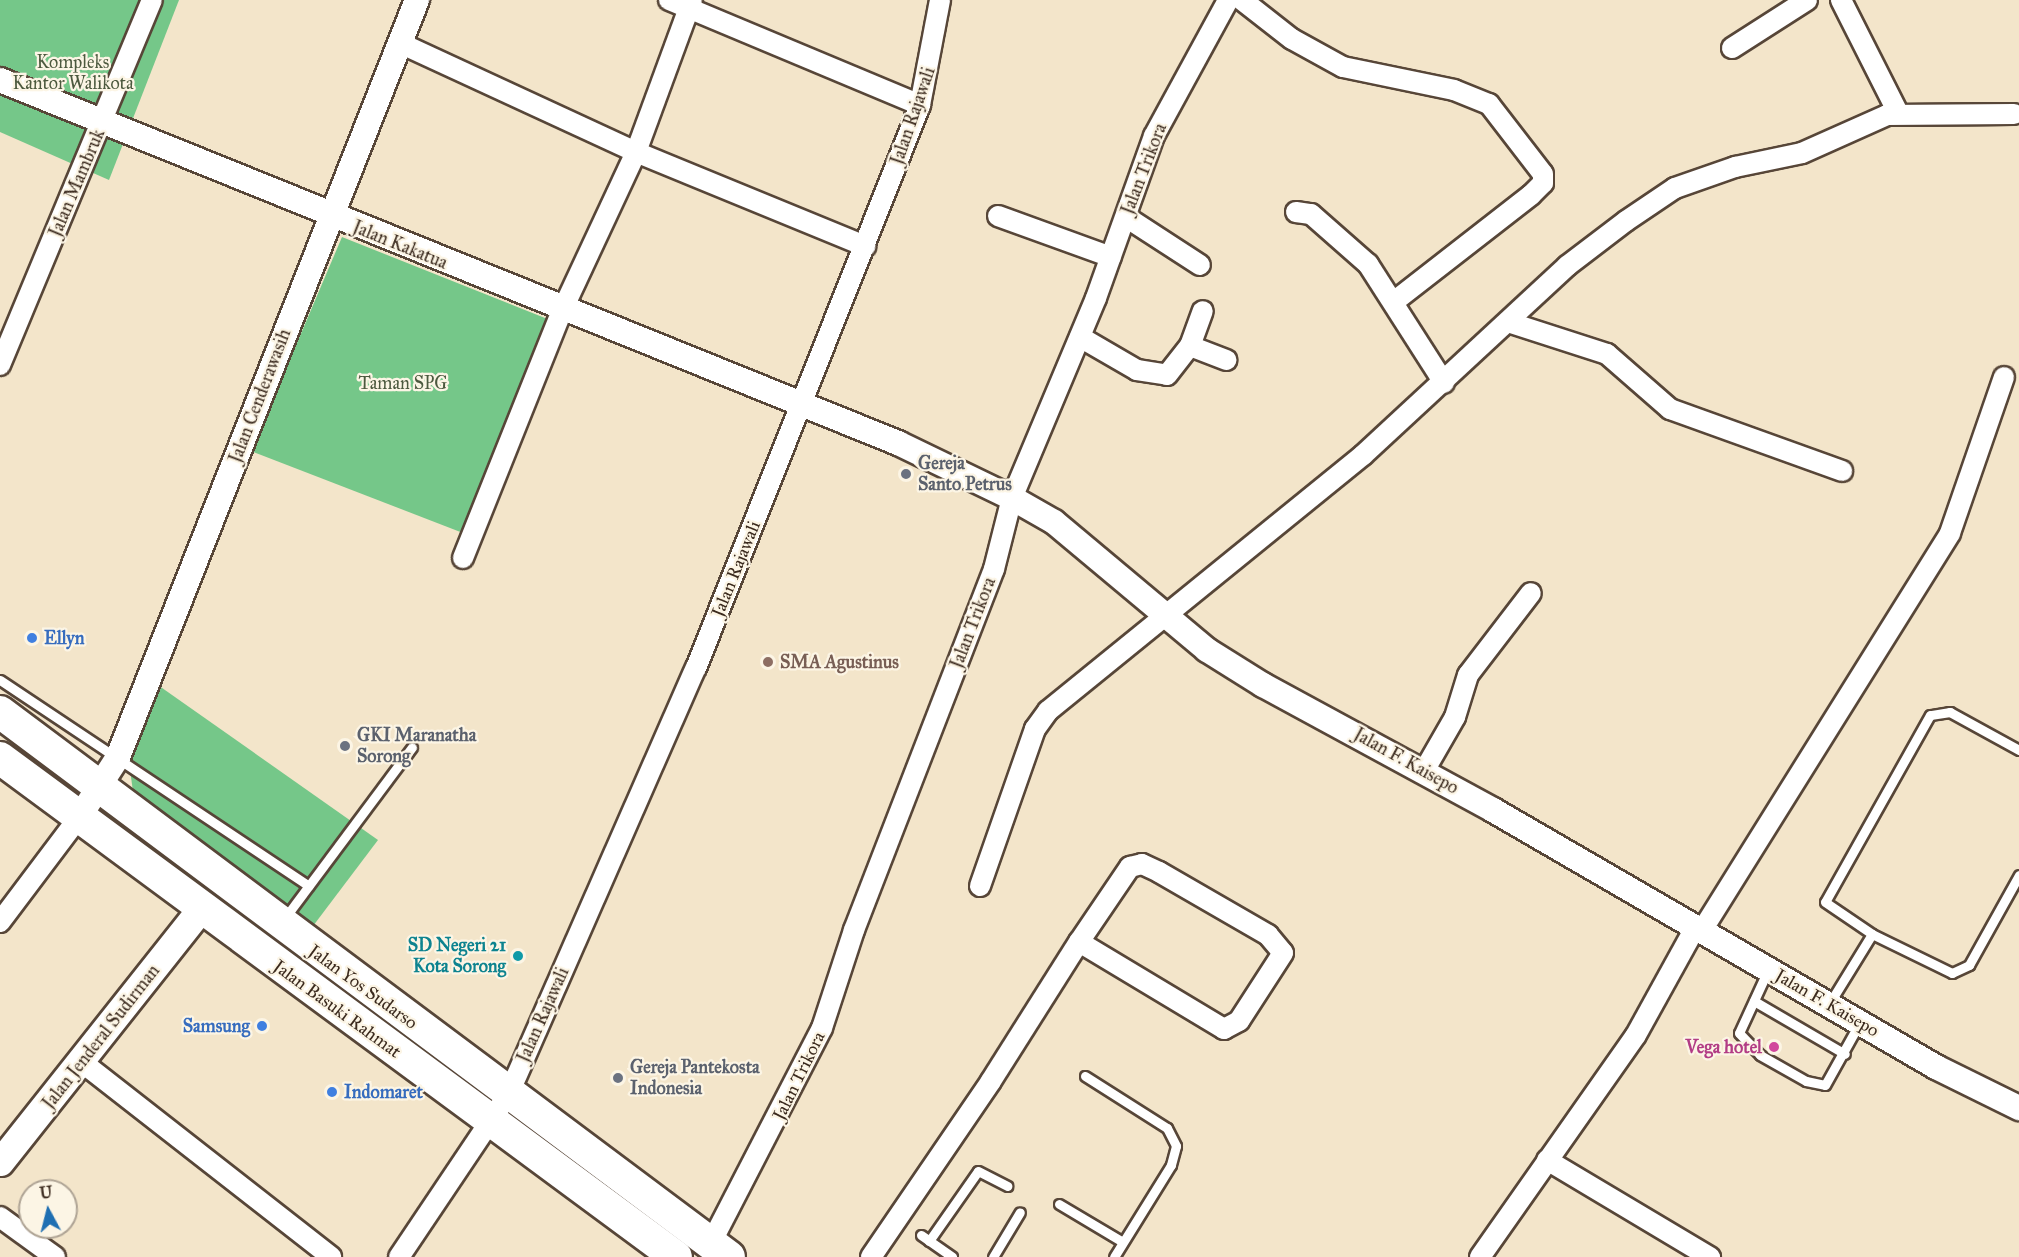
<!DOCTYPE html>
<html>
<head>
<meta charset="utf-8">
<style>
	body { margin:0 }
	#map { position:relative; width:2019px; height:1257px; overflow:hidden; background:#f3e5ca; font-family:"IM FELL Great Primer",serif }
	div>[style] { position:absolute }
	[style*='--x'] { left:calc(var(--x)*1px); top:calc(var(--y)*1px); width:calc(var(--w)*1px); rotate:calc(var(--a)*1deg) }
	.green>* { inset:0; background:#75c789 }
	.roads { filter:drop-shadow(2px 0 #574638) drop-shadow(-2px 0 #574638) drop-shadow(0 2px #574638) drop-shadow(0 -2px #574638) }
	.service>* { height:9px; margin:-4.5px; padding:0 4.5px; transform-origin:4.5px; border-radius:4.5px; background:#fff }
	.minor>* { height:20px; margin:-10px; padding:0 10px; transform-origin:10px; border-radius:10px; background:#fff }
	.tertiary>* { height:24px; margin:-12px; padding:0 12px; transform-origin:12px; border-radius:12px; background:#fff }
	.secondary>* { height:27px; margin:-13.5px; padding:0 13.5px; transform-origin:13.5px; border-radius:13.5px; background:#fff }
	.trunk>* { height:32px; margin:-16px; padding:0 16px; transform-origin:16px; border-radius:16px; background:#fff }
	.dots>* { width:16px; height:16px; translate:-50% -50%; box-sizing:border-box; border:3px solid #fcf5e5; border-radius:50% }
	span { translate:-50% -50%; white-space:nowrap; text-align:center; line-height:1.15; -webkit-text-stroke:4.5px #fcf5e5; paint-order:stroke }
	.park-label { font-size:18px; color:#4c593e }
	.street-label { font-size:18px; color:#3b2a1e }
	.worship-label { font-size:18px; color:#5b616d; font-weight:700 }
	.left { translate:0 -50%; text-align:left }
	.shop-label { font-size:18px; color:#366cbe; font-weight:700 }
	.right { translate:-100% -50%; text-align:right }
	.education-label { font-size:18px; color:#785e54; font-weight:700 }
	.culture-label { font-size:18px; color:#0d838f; font-weight:700 }
	.hotel-label { font-size:18px; color:#b23c85; font-weight:700 }
	.north { position:absolute; left:18px; top:1179px; width:60px; height:60px; box-sizing:border-box; background:#fcf5e5; border:2px solid #afa495; border-radius:50%; rotate:353deg; font-size:16px; font-weight:700; line-height:24px; text-align:center; color:#3b2a1e }
	.north::after { content:''; display:block; margin:auto; width:21px; height:27px; background:#1f6fb2; clip-path:polygon(50% 0,100% 100%,50% 72%,0 100%) }
</style>
</head>
<body>
<div id="map">
	<div class="green">
		<i style="clip-path:polygon(0 0,179px 0,109px 180px,0 132px)"></i>
		<i style="clip-path:polygon(342px 237px,550px 320px,463px 533px,251px 451px)"></i>
		<i style="clip-path:polygon(155px 683px,378px 840px,307px 934px,135px 806px,127px 748px)"></i>
	</div>
	<div class="roads">
		<div class="service">
			<i style="--x:0;--y:680;--w:371;--a:33.7"></i>
			<i style="--x:2019;--y:750;--w:79;--a:-151.2"></i>
			<i style="--x:1950;--y:712;--w:20;--a:171"></i>
			<i style="--x:1930;--y:715;--w:214;--a:119.3"></i>
			<i style="--x:1825;--y:902;--w:57;--a:34.2"></i>
			<i style="--x:1872;--y:934;--w:89;--a:26"></i>
			<i style="--x:1952;--y:973;--w:19;--a:-25"></i>
			<i style="--x:1969;--y:965;--w:103;--a:-60.9"></i>
			<i style="--x:284;--y:919;--w:214;--a:-53.3"></i>
			<i style="--x:1768;--y:970;--w:69;--a:114.7"></i>
			<i style="--x:1739;--y:1033;--w:30;--a:46"></i>
			<i style="--x:1760;--y:1055;--w:53;--a:29.5"></i>
			<i style="--x:1806;--y:1081;--w:19;--a:12"></i>
			<i style="--x:1825;--y:1085;--w:70;--a:-60.9"></i>
			<i style="--x:1754;--y:1001;--w:105;--a:30.2"></i>
			<i style="--x:1829;--y:1004;--w:82;--a:-58.4"></i>
			<i style="--x:1085;--y:1076;--w:97;--a:32.4"></i>
			<i style="--x:1167;--y:1128;--w:20;--a:63"></i>
			<i style="--x:1176;--y:1146;--w:20;--a:105"></i>
			<i style="--x:1171;--y:1165;--w:108;--a:121.8"></i>
			<i style="--x:1059;--y:1204;--w:74;--a:30.7"></i>
			<i style="--x:921;--y:1235;--w:38;--a:35"></i>
			<i style="--x:929;--y:1241;--w:85;--a:-55"></i>
			<i style="--x:978;--y:1171;--w:33;--a:27"></i>
			<i style="--x:993;--y:1257;--w:52;--a:-59"></i>
		</div>
		<div class="minor">
			<i style="--x:669;--y:0;--w:272;--a:22.7"></i>
			<i style="--x:1242;--y:0;--w:63;--a:38"></i>
			<i style="--x:1292;--y:39;--w:58;--a:28.8"></i>
			<i style="--x:1343;--y:67;--w:113;--a:11.7"></i>
			<i style="--x:1454;--y:90;--w:38;--a:22"></i>
			<i style="--x:1489;--y:104;--w:88;--a:52.4"></i>
			<i style="--x:1543;--y:174;--w:9;--a:90"></i>
			<i style="--x:1543;--y:183;--w:17;--a:135"></i>
			<i style="--x:1531;--y:195;--w:172;--a:142.1"></i>
			<i style="--x:1841;--y:0;--w:127;--a:63.2"></i>
			<i style="--x:400;--y:43;--w:260;--a:24.8"></i>
			<i style="--x:636;--y:152;--w:248;--a:22.3"></i>
			<i style="--x:1732;--y:48;--w:89;--a:-32.6"></i>
			<i style="--x:1296;--y:212;--w:15;--a:8"></i>
			<i style="--x:1311;--y:214;--w:76;--a:41.3"></i>
			<i style="--x:1368;--y:264;--w:141;--a:57.4"></i>
			<i style="--x:998;--y:216;--w:120;--a:19.9"></i>
			<i style="--x:1126;--y:217;--w:88;--a:33"></i>
			<i style="--x:1511;--y:323;--w:101;--a:17.9"></i>
			<i style="--x:1607;--y:354;--w:84;--a:41.1"></i>
			<i style="--x:1670;--y:409;--w:183;--a:19.8"></i>
			<i style="--x:1080;--y:337;--w:66;--a:30.1"></i>
			<i style="--x:1137;--y:370;--w:30;--a:9"></i>
			<i style="--x:1167;--y:375;--w:37;--a:-52"></i>
			<i style="--x:1190;--y:346;--w:37;--a:-70"></i>
			<i style="--x:1190;--y:346;--w:39;--a:21"></i>
			<i style="--x:0;--y:365;--w:395;--a:-67.4"></i>
			<i style="--x:463;--y:558;--w:266;--a:-68.2"></i>
			<i style="--x:562;--y:311;--w:175;--a:-65"></i>
			<i style="--x:636;--y:152;--w:162;--a:-69.8"></i>
			<i style="--x:1424;--y:771;--w:62;--a:-60.1"></i>
			<i style="--x:1455;--y:717;--w:44;--a:-72.8"></i>
			<i style="--x:1468;--y:675;--w:103;--a:-52.5"></i>
			<i style="--x:980;--y:886;--w:166;--a:-70.7"></i>
			<i style="--x:1035;--y:729;--w:22;--a:-54"></i>
			<i style="--x:1048;--y:711;--w:406;--a:-39.1"></i>
			<i style="--x:1363;--y:455;--w:278;--a:-42.8"></i>
			<i style="--x:1567;--y:266;--w:74;--a:-37.3"></i>
			<i style="--x:1626;--y:221;--w:59;--a:-34"></i>
			<i style="--x:1675;--y:188;--w:64;--a:-19.3"></i>
			<i style="--x:1735;--y:167;--w:68;--a:-11.8"></i>
			<i style="--x:1802;--y:153;--w:93;--a:-24.1"></i>
			<i style="--x:1887;--y:115;--w:127;--a:-0.5"></i>
			<i style="--x:0;--y:922;--w:133;--a:-53"></i>
			<i style="--x:1701;--y:932;--w:470;--a:-58"></i>
			<i style="--x:1950;--y:533;--w:165;--a:-70.9"></i>
			<i style="--x:83;--y:1063;--w:315;--a:38"></i>
			<i style="--x:1547;--y:1160;--w:190;--a:30.8"></i>
			<i style="--x:0;--y:1217;--w:68;--a:36"></i>
			<i style="--x:711;--y:1243;--w:242;--a:-62.7"></i>
			<i style="--x:822;--y:1028;--w:103;--a:-71.9"></i>
			<i style="--x:854;--y:930;--w:387;--a:-68.8"></i>
			<i style="--x:994;--y:569;--w:73;--a:-75.8"></i>
			<i style="--x:1012;--y:498;--w:217;--a:-67.2"></i>
			<i style="--x:1096;--y:298;--w:172;--a:-70.3"></i>
			<i style="--x:1154;--y:136;--w:155;--a:-61.4"></i>
			<i style="--x:399;--y:1257;--w:197;--a:-56.1"></i>
			<i style="--x:509;--y:1093;--w:464;--a:-66.3"></i>
			<i style="--x:696;--y:668;--w:606;--a:-68.3"></i>
			<i style="--x:920;--y:105;--w:107;--a:-79.2"></i>
			<i style="--x:871;--y:1257;--w:213;--a:-55.7"></i>
			<i style="--x:991;--y:1081;--w:165;--a:-57.7"></i>
			<i style="--x:1079;--y:942;--w:91;--a:-55.8"></i>
			<i style="--x:1130;--y:867;--w:12;--a:-14"></i>
			<i style="--x:1142;--y:864;--w:19;--a:25"></i>
			<i style="--x:1159;--y:872;--w:126;--a:30"></i>
			<i style="--x:1268;--y:935;--w:23;--a:50"></i>
			<i style="--x:1283;--y:953;--w:81;--a:122.9"></i>
			<i style="--x:1239;--y:1021;--w:17;--a:152"></i>
			<i style="--x:1224;--y:1029;--w:169;--a:-149"></i>
			<i style="--x:1480;--y:1257;--w:271;--a:-54.9"></i>
			<i style="--x:1636;--y:1035;--w:122;--a:-61.1"></i>
		</div>
		<div class="tertiary">
			<i style="--x:0;--y:80;--w:969;--a:22.01"></i>
			<i style="--x:898;--y:443;--w:127;--a:25.8"></i>
			<i style="--x:1012;--y:498;--w:48;--a:29.7"></i>
			<i style="--x:1054;--y:522;--w:199;--a:39.9"></i>
			<i style="--x:1207;--y:650;--w:66;--a:32"></i>
			<i style="--x:1263;--y:685;--w:262;--a:28.5"></i>
			<i style="--x:1493;--y:810;--w:512;--a:30.12"></i>
			<i style="--x:1936;--y:1067;--w:93;--a:26.3"></i>
			<i style="--x:80;--y:816;--w:70;--a:-57.2"></i>
			<i style="--x:118;--y:757;--w:814;--a:-68.45"></i>
		</div>
		<div class="secondary">
			<i style="--x:0;--y:1162;--w:322;--a:-51.6"></i>
		</div>
		<div class="trunk">
			<i style="--x:0;--y:712;--w:910;--a:36.78"></i>
			<i style="--x:0;--y:758;--w:840;--a:36.43"></i>
		</div>
	</div>
	<div class="dots">
		<i style="left:906px;top:474px;background:#6b7280"></i>
		<i style="left:32px;top:638px;background:#3f7fe0"></i>
		<i style="left:768px;top:662px;background:#8d6e63"></i>
		<i style="left:345px;top:746px;background:#6b7280"></i>
		<i style="left:518px;top:956px;background:#0f9aa8"></i>
		<i style="left:262px;top:1026px;background:#3f7fe0"></i>
		<i style="left:1774px;top:1047px;background:#d1479c"></i>
		<i style="left:618px;top:1078px;background:#6b7280"></i>
		<i style="left:332px;top:1092px;background:#3f7fe0"></i>
	</div>
	<div class="park-label">
		<span style="left:73px;top:73px">Kompleks<br>Kantor Walikota</span>
		<span style="left:403px;top:383px">Taman SPG</span>
	</div>
	<div class="street-label">
		<span style="left:913px;top:116px;rotate:-71deg">Jalan Rajawali</span>
		<span style="left:1144px;top:169px;rotate:-69deg">Jalan Trikora</span>
		<span style="left:77px;top:183px;rotate:-67deg">Jalan Mambruk</span>
		<span style="left:400px;top:245px;rotate:22deg">Jalan Kakatua</span>
		<span style="left:260px;top:396px;rotate:-69deg">Jalan Cenderawasih</span>
		<span style="left:736px;top:569px;rotate:-68deg">Jalan Rajawali</span>
		<span style="left:973px;top:623px;rotate:-69deg">Jalan Trikora</span>
		<span style="left:1406px;top:761px;rotate:29deg">Jalan F. Kaisepo</span>
		<span style="left:363px;top:987px;rotate:36deg">Jalan Yos Sudarso</span>
		<span style="left:1827px;top:1003px;rotate:30deg">Jalan F. Kaisepo</span>
		<span style="left:337px;top:1009px;rotate:36deg">Jalan Basuki Rahmat</span>
		<span style="left:543px;top:1015px;rotate:-66deg">Jalan Rajawali</span>
		<span style="left:101px;top:1037px;rotate:-52deg">Jalan Jenderal Sudirman</span>
		<span style="left:799px;top:1076px;rotate:-64deg">Jalan Trikora</span>
	</div>
	<div class="worship-label">
		<span class="left" style="left:918px;top:474px">Gereja<br>Santo Petrus</span>
		<span class="left" style="left:357px;top:746px">GKI Maranatha<br>Sorong</span>
		<span class="left" style="left:630px;top:1078px">Gereja Pantekosta<br>Indonesia</span>
	</div>
	<div class="shop-label">
		<span class="left" style="left:44px;top:638px">Ellyn</span>
		<span class="right" style="left:250px;top:1026px">Samsung</span>
		<span class="left" style="left:344px;top:1092px">Indomaret</span>
	</div>
	<div class="education-label">
		<span class="left" style="left:780px;top:662px">SMA Agustinus</span>
	</div>
	<div class="culture-label">
		<span class="right" style="left:506px;top:956px">SD Negeri 21<br>Kota Sorong</span>
	</div>
	<div class="hotel-label">
		<span class="right" style="left:1762px;top:1047px">Vega hotel</span>
	</div>
	<div class="north">U</div>
</div>
</body>
</html>
